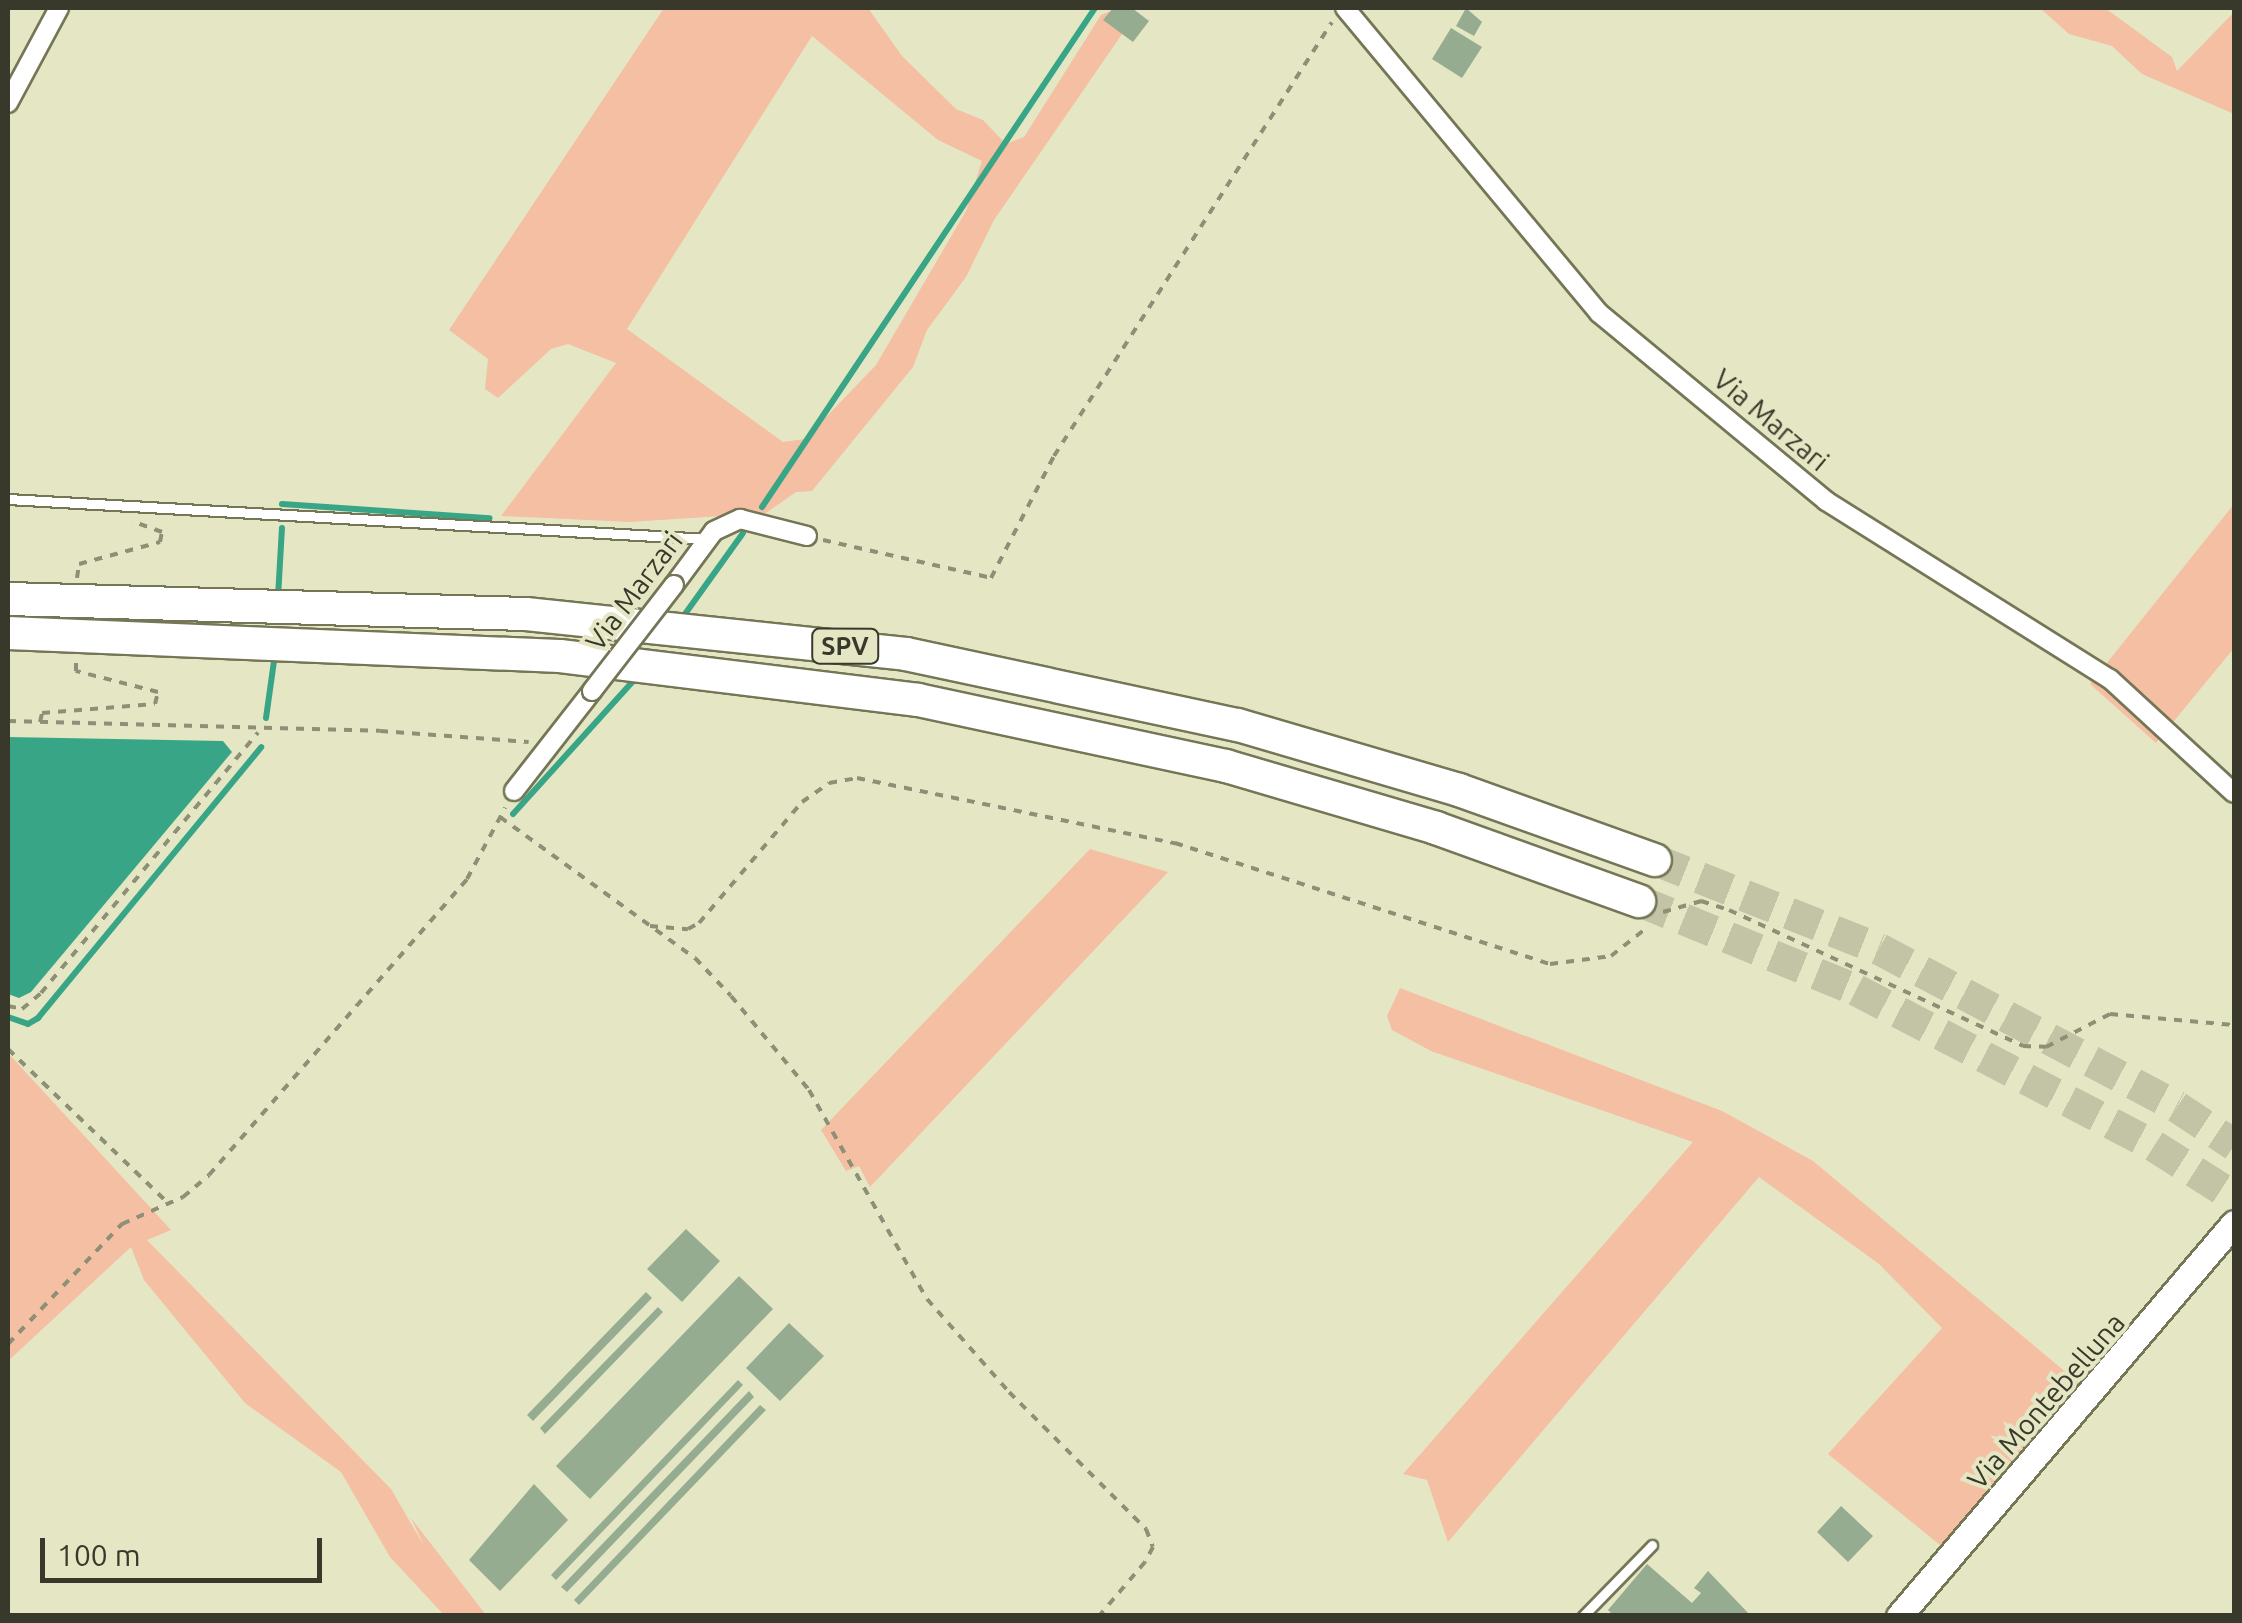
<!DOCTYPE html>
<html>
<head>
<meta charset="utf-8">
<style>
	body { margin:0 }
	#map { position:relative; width:2242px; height:1623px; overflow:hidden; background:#e5e7c4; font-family:Ubuntu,sans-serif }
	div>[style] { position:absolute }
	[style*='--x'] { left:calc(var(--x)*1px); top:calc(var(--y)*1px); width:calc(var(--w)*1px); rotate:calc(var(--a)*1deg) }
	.green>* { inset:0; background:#f4bfa2 }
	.water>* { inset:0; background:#39a587 }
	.stream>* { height:6px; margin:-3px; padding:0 3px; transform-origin:3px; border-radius:3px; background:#39a587 }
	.building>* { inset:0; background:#95ac91 }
	.motorway-tunnel>* { height:32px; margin-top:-16px; transform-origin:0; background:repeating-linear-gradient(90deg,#c2c4a5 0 32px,transparent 0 48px) }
	.path>* { height:4px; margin-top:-2px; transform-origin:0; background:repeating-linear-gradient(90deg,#8d8f76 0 8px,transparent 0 16px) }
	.roads { filter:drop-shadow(2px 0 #747656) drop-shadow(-2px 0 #747656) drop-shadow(0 2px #747656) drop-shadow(0 -2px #747656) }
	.service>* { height:9px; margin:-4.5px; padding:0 4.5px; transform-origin:4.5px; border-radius:4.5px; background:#fff }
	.minor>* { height:18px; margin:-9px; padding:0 9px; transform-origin:9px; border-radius:9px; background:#fff }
	.secondary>* { height:25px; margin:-12.5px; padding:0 12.5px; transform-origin:12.5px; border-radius:12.5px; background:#fff }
	.motorway>* { height:32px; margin:-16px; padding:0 16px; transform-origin:16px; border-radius:16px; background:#fff }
	.bridges { filter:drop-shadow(2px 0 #747656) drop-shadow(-2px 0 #747656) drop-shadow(0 2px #747656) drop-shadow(0 -2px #747656) }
	.minor-bridge>* { height:18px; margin:-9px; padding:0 9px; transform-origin:9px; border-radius:9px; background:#fff }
	span { translate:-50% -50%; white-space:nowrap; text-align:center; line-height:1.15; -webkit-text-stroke:8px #e5e7c4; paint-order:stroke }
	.shield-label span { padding:2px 8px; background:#e5e7c4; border:2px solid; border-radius:8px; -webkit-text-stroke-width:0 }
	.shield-label { font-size:25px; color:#38392b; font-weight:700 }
	.street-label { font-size:28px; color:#38392b }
	.frame { position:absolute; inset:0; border:10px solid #38392b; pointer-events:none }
	.scale { position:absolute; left:40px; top:1538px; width:282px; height:45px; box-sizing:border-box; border:5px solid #38392b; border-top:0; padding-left:12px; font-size:30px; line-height:35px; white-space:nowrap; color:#38392b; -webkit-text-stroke:8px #e5e7c4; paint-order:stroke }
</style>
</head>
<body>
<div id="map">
	<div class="green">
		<i style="clip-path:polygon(evenodd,664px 8px,868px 8px,902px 56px,956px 109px,983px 120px,1006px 144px,1024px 137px,1101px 15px,1118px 8px,1114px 15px,1129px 24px,994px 220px,966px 277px,927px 330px,913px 367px,812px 491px,796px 492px,766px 513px,630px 522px,501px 516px,616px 363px,568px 344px,551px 349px,498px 398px,485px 389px,488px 359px,449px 330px,664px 8px,812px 36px,938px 140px,982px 161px,966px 211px,876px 365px,805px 439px,783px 442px,627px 329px,812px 36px)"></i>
		<i style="clip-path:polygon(2040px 8px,2105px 8px,2172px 57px,2177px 71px,2234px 12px,2234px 114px,2142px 74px,2112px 46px,2069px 34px)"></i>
		<i style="clip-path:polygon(2234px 504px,2234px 648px,2156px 743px,2090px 684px)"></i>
		<i style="clip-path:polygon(1090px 849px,1168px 872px,870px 1187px,859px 1166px,846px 1171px,821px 1130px)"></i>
		<i style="clip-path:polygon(1400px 988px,1722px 1111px,1813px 1161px,2092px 1394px,1951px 1554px,1828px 1454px,1942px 1328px,1879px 1264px,1759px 1177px,1448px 1542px,1427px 1480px,1403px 1474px,1693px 1142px,1431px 1051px,1392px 1030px,1387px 1016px)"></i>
		<i style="clip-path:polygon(8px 1053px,171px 1230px,147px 1240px,391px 1489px,424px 1546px,411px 1518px,486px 1615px,444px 1615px,390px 1557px,341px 1472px,245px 1403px,144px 1280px,131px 1247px,8px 1361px)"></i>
	</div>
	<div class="water">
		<i style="clip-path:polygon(8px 737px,223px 741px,232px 752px,31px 992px,19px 998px,8px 994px)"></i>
	</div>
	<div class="stream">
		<i style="--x:282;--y:504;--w:208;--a:3.9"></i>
		<i style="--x:762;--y:507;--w:600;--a:-56.28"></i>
		<i style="--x:278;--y:597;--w:69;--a:-86.7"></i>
		<i style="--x:680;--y:621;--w:108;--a:-54.4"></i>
		<i style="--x:266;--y:718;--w:65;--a:-82"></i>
		<i style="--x:513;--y:814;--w:183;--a:-47.9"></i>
		<i style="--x:8;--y:1017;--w:21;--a:19"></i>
		<i style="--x:28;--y:1024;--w:12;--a:-31"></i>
		<i style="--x:38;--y:1018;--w:351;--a:-50.5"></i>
	</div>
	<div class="building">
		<i style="clip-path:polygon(1113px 8px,1132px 8px,1149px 21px,1133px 42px,1103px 20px)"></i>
		<i style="clip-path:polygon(1466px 8px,1482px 22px,1474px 36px,1456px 26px)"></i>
		<i style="clip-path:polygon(1451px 28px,1482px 47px,1462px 78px,1432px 59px)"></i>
		<i style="clip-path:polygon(686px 1229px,720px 1261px,682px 1302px,647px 1269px)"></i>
		<i style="clip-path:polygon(739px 1276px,773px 1309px,590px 1499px,556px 1466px)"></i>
		<i style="clip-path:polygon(646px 1292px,652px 1298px,533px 1421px,527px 1415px)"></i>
		<i style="clip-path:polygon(658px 1307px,663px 1312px,545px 1434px,540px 1428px)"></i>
		<i style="clip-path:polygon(789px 1323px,824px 1356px,780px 1401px,746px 1368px)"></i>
		<i style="clip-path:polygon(738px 1380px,743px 1385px,556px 1580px,551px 1575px)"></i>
		<i style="clip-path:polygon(749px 1391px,754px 1397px,567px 1592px,561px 1587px)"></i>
		<i style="clip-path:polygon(760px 1405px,766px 1410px,579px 1605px,574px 1600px)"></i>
		<i style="clip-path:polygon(534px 1484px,568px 1520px,500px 1591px,469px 1560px)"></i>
		<i style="clip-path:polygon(1841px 1506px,1873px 1536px,1848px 1562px,1817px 1532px)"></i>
		<i style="clip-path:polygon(1647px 1564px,1692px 1603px,1701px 1593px,1694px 1588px,1708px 1571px,1751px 1616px,1614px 1616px,1608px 1610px)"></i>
	</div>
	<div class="motorway-tunnel">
		<i style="--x:1655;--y:860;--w:241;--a:21.7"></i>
		<i style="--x:1879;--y:949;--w:337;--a:27.9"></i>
		<i style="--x:2177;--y:1107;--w:69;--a:33.7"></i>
		<i style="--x:1639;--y:901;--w:235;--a:22.3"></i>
		<i style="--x:1856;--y:990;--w:336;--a:27.6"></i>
		<i style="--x:2154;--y:1146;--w:95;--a:32.5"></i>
	</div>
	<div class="path">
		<i style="--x:823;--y:540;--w:172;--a:12.7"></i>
		<i style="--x:991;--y:578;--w:137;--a:-62.7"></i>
		<i style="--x:1054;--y:456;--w:515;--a:-57.36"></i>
		<i style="--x:77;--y:578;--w:14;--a:-82"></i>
		<i style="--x:79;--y:564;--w:84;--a:-15.2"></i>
		<i style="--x:160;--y:542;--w:10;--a:-79"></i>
		<i style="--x:162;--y:532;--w:32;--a:-160"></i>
		<i style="--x:8;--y:721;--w:372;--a:1.5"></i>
		<i style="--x:380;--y:731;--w:149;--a:4.2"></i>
		<i style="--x:40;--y:722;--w:9;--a:-77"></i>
		<i style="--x:42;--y:713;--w:113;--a:-4.6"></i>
		<i style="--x:155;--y:704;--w:12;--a:-76"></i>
		<i style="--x:158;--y:692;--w:85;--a:-165.6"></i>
		<i style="--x:76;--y:671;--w:10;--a:-90"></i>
		<i style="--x:500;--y:817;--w:241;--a:35.9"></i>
		<i style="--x:695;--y:958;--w:52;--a:46.5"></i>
		<i style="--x:731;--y:996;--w:122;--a:50.3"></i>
		<i style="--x:809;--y:1090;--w:240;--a:60.6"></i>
		<i style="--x:927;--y:1299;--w:124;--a:48.6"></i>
		<i style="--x:1009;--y:1392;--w:194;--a:45"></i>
		<i style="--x:1146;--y:1529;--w:19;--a:69"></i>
		<i style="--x:1153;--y:1547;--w:17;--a:118"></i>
		<i style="--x:1145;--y:1562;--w:71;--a:130.4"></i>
		<i style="--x:1663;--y:912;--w:40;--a:-16"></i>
		<i style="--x:1701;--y:901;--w:29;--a:18"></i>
		<i style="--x:1729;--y:910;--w:324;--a:24.8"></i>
		<i style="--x:2023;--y:1046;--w:23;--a:2"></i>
		<i style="--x:2046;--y:1047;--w:72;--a:-27.3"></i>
		<i style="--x:2110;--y:1014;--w:124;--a:5.1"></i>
		<i style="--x:650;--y:926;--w:38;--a:5"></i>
		<i style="--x:688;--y:929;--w:13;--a:-29"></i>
		<i style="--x:699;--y:923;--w:159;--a:-49.6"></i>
		<i style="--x:802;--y:802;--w:33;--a:-35"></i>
		<i style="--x:829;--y:783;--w:28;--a:-10"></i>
		<i style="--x:857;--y:778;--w:325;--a:11.6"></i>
		<i style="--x:1175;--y:843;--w:394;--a:17.9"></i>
		<i style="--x:1550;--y:964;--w:62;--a:-7.5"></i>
		<i style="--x:1611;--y:956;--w:48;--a:-38.3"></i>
		<i style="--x:8;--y:1006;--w:14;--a:12"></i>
		<i style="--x:22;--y:1009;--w:25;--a:-40"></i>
		<i style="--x:41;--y:993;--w:339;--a:-50.2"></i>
		<i style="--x:8;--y:1049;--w:222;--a:43.9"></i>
		<i style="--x:8;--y:1344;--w:166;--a:-46.5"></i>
		<i style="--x:122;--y:1224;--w:67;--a:-23.9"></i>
		<i style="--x:183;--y:1197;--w:34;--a:-40"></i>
		<i style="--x:209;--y:1175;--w:393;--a:-48.9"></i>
		<i style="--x:467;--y:879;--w:81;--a:-61.8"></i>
	</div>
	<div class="roads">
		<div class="service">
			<i style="--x:8;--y:499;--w:701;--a:3.27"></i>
			<i style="--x:1583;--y:1616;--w:99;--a:-45.8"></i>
		</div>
		<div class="minor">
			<i style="--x:1345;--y:8;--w:397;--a:50.2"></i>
			<i style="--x:1599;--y:313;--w:295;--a:39.6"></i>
			<i style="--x:1826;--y:501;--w:335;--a:32.1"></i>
			<i style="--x:2110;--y:679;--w:168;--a:42.6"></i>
			<i style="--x:8;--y:103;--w:108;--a:-61.8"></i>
			<i style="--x:674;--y:585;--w:67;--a:-53.5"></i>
			<i style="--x:714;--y:531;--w:29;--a:-25"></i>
			<i style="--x:740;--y:519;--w:69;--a:14.2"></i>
			<i style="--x:514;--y:791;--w:127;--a:-52"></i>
		</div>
		<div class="secondary">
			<i style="--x:1899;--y:1616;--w:516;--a:-49.56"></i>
		</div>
		<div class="motorway">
			<i style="--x:8;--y:599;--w:518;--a:1.66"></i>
			<i style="--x:526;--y:614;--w:382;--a:6"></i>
			<i style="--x:906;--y:654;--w:340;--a:12.1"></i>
			<i style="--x:1238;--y:725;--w:230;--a:16.4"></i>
			<i style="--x:1459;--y:790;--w:208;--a:19.7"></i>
			<i style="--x:8;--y:633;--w:552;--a:2.39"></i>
			<i style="--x:560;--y:656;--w:361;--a:7"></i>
			<i style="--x:918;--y:700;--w:315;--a:12.1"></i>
			<i style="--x:1226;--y:766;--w:219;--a:16.4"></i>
			<i style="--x:1436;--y:828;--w:216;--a:19.8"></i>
		</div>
	</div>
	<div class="bridges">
		<div class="minor-bridge">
			<i style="--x:592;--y:691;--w:134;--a:-52.3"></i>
		</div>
	</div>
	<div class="shield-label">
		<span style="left:845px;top:646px">SPV</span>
	</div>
	<div class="street-label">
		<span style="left:1771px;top:420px;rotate:40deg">Via Marzari</span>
		<span style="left:634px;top:591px;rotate:-53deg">Via Marzari</span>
		<span style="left:2046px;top:1401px;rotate:-49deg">Via Montebelluna</span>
	</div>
	<div class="frame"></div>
	<div class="scale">100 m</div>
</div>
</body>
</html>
